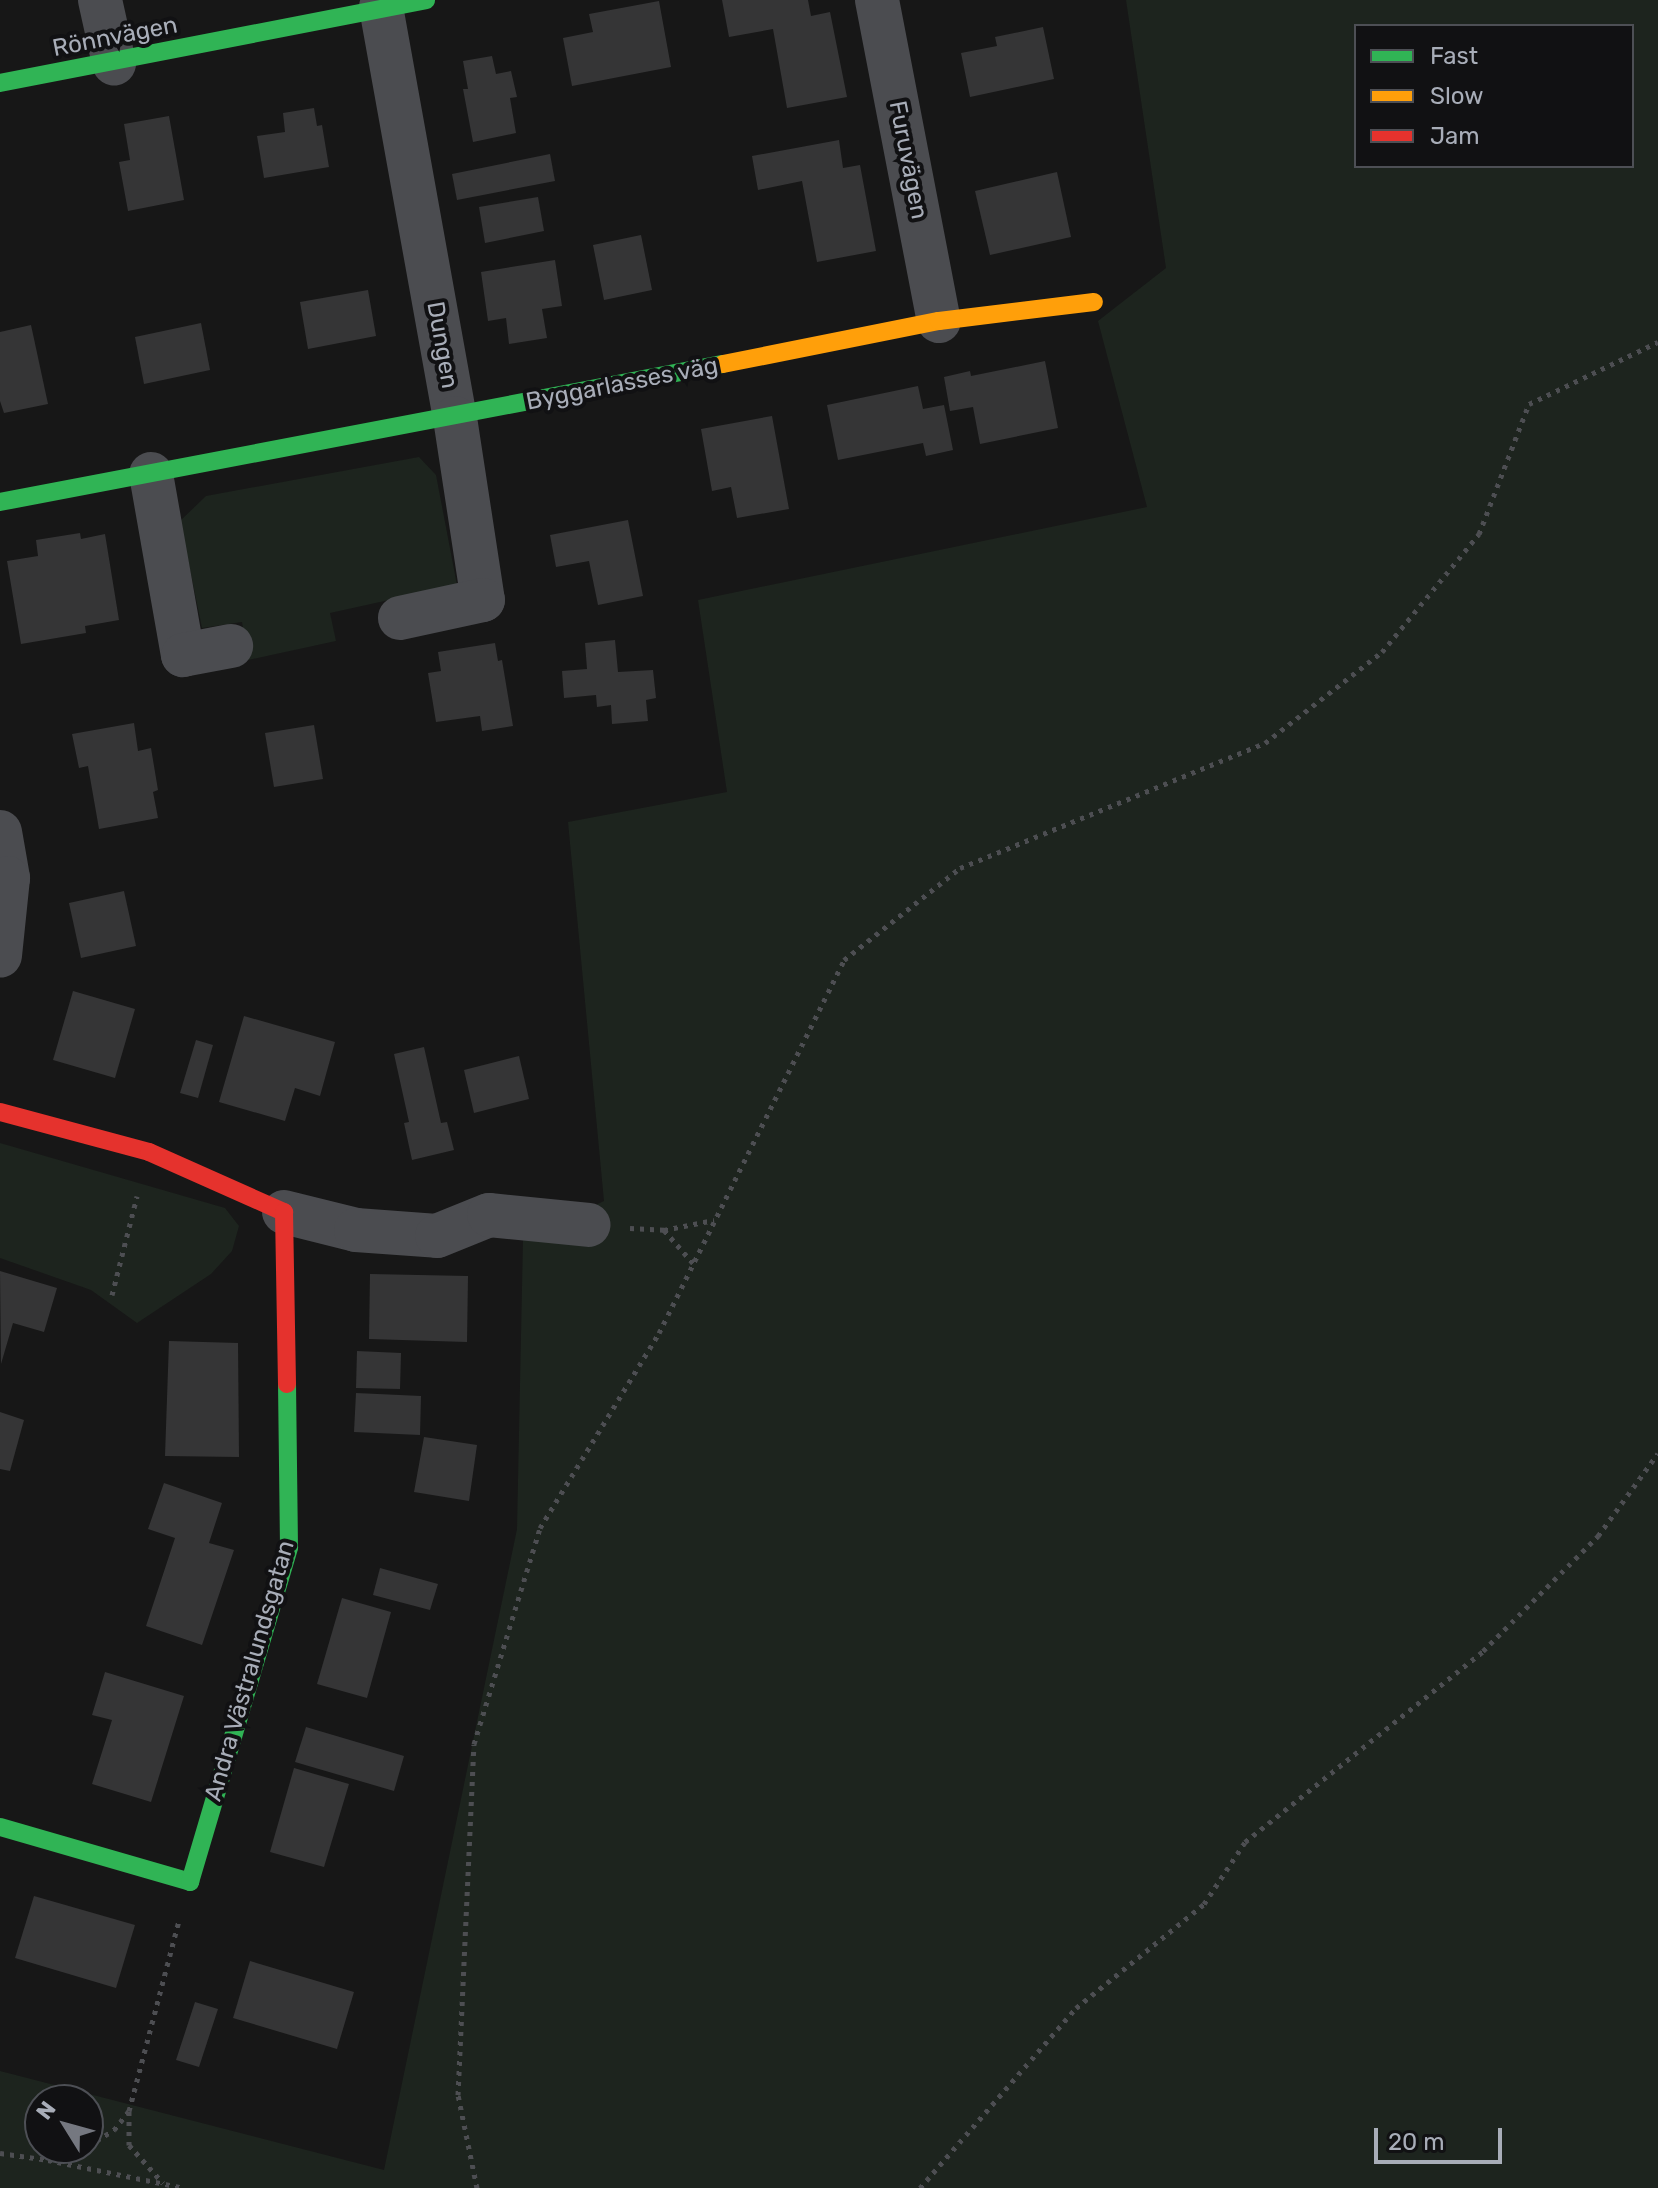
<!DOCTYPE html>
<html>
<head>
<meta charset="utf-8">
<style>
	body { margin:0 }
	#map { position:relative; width:1658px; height:2188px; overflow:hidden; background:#171717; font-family:Rubik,sans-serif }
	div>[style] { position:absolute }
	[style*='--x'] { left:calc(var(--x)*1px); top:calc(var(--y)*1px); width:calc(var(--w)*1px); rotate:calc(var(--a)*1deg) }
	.green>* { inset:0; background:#1d241e }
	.building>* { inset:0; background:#353536 }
	.path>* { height:5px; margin-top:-2.5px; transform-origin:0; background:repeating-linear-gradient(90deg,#4d4e52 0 4px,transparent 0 10px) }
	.street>* { height:44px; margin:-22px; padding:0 22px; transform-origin:22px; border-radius:22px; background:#4b4c50 }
	.fast>* { height:18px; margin:-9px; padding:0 9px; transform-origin:9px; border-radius:9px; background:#30b455 }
	.slow>* { height:18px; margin:-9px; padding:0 9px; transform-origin:9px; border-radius:9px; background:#ff9f0a }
	.jam>* { height:18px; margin:-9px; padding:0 9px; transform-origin:9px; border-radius:9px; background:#e5322d }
	span { translate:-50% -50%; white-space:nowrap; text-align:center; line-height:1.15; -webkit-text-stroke:8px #111113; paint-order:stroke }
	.street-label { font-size:24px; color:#a8adb8 }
	.legend { position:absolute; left:1354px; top:24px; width:280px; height:144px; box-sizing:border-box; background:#111113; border:2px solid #4d4f55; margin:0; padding:10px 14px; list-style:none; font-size:24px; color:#a8adb8 }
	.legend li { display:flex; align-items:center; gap:16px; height:40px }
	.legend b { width:40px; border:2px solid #4d4f55 }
	.north { position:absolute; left:24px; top:2084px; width:80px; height:80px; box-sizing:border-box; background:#111113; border:2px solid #4d4f55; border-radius:50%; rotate:307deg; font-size:22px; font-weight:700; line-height:32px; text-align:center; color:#a8adb8 }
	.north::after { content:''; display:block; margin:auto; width:28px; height:36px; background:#757880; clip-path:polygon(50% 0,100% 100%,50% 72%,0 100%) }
	.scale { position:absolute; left:1374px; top:2128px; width:128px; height:36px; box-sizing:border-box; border:4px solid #a8adb8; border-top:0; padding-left:10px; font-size:24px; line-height:28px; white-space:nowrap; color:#a8adb8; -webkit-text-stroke:6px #111113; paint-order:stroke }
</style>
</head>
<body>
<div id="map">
	<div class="green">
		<i style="clip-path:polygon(evenodd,1126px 0,1658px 0,1658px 2188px,0 2188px,0 2071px,384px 2170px,517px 1529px,523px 1239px,604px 1201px,568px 822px,727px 792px,698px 600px,1147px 507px,1098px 321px,1166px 268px,1126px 0,1356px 26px,1632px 26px,1632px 166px,1356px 166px,1356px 26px,1126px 0,40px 2100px,88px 2100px,88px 2148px,40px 2148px,40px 2100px)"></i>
		<i style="clip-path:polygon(419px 457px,436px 475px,457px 585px,330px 613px,336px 641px,248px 660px,242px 622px,202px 628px,180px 521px,206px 496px)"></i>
		<i style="clip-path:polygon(0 1143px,225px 1208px,239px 1226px,232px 1251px,211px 1274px,137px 1323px,91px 1290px,0 1258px)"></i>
	</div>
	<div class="building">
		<i style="clip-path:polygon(722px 0,808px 0,811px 16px,830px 12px,847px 97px,787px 108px,773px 29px,729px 37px)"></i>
		<i style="clip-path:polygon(659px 1px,671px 67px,572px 86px,563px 38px,593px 32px,589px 14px)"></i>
		<i style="clip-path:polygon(1043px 27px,1054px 79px,970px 97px,961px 53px,997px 46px,995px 37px)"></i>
		<i style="clip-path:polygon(492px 56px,496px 74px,511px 71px,517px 97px,510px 98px,516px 133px,473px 142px,463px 89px,468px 89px,463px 61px)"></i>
		<i style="clip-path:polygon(314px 108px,317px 126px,322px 125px,329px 167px,264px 178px,257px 136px,285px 132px,283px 113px)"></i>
		<i style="clip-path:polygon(169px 116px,184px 200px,128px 211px,119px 162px,130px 160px,124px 124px)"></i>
		<i style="clip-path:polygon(839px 140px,843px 168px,860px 165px,876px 251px,817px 262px,802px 181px,758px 190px,752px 156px)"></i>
		<i style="clip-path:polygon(550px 154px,555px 181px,457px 200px,452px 174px)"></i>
		<i style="clip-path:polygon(1057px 172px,1071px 237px,990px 255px,975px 191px)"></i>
		<i style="clip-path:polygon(538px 197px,544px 231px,485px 243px,479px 207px)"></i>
		<i style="clip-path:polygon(641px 235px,652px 290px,604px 300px,593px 245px)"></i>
		<i style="clip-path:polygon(555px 260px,562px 306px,542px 309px,547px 338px,509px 344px,506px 318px,488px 321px,481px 272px)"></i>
		<i style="clip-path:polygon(368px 290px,376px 336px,308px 349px,300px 302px)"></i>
		<i style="clip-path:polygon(201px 323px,210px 370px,144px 384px,135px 337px)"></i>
		<i style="clip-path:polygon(31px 325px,48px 404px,4px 413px,0 401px,0 332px)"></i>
		<i style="clip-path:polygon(1045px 361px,1058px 428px,980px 444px,973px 407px,950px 411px,944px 377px,970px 371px,971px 376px)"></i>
		<i style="clip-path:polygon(918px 386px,923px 409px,944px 405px,953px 450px,926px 456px,923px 443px,838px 460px,827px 405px)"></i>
		<i style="clip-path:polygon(772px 416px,789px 509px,737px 518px,731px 487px,712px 491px,701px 429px)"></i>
		<i style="clip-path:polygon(628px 520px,643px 596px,598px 605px,589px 561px,556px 567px,550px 535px)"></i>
		<i style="clip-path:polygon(80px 533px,81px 539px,105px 534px,119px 620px,85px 626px,86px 633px,21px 644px,7px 561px,38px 556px,36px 540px)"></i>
		<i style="clip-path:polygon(615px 640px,618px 672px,653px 670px,656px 698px,646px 700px,648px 721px,612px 724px,611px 705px,597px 707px,596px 695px,564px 698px,562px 671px,587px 669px,585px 643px)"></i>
		<i style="clip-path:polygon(495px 643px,498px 661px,502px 660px,513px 726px,482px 731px,480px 716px,436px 722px,428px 673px,441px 671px,438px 652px)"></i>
		<i style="clip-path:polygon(134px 723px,138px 751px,151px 748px,158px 790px,153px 792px,158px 818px,99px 829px,88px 766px,79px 768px,72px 734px)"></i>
		<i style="clip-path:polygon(314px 725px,323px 779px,274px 787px,265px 733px)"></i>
		<i style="clip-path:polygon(124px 891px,136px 946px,81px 958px,69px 903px)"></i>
		<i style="clip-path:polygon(73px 991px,135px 1009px,115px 1078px,53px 1060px)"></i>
		<i style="clip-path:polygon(244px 1016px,335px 1042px,320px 1096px,295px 1088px,285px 1121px,219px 1102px)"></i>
		<i style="clip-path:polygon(196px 1040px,213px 1045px,198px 1098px,180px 1093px)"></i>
		<i style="clip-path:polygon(424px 1047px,441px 1123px,447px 1122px,454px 1150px,412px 1160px,404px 1123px,409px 1122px,394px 1054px)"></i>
		<i style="clip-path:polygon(519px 1056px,529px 1099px,474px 1113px,464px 1070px)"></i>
		<i style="clip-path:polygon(0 1271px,57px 1288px,44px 1332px,13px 1323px,1px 1364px)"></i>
		<i style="clip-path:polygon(370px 1274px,468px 1276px,467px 1342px,369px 1339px)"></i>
		<i style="clip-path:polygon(169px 1341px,238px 1343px,239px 1457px,165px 1456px)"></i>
		<i style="clip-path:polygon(357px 1351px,401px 1353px,400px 1389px,356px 1388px)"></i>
		<i style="clip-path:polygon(356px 1393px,421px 1396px,420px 1435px,354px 1432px)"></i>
		<i style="clip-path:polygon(0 1412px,24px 1420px,10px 1471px,0 1469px)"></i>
		<i style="clip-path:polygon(424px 1437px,477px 1445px,469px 1501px,414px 1492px)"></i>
		<i style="clip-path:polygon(164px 1483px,222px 1503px,209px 1543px,234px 1550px,202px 1645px,146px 1626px,175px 1538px,148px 1529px)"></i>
		<i style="clip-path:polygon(380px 1568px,438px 1584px,430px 1610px,373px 1595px)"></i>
		<i style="clip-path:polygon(342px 1598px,391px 1612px,367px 1698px,317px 1684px)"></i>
		<i style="clip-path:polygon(105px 1672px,184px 1696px,151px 1802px,92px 1784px,112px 1720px,92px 1715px)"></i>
		<i style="clip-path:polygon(306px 1727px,404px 1756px,394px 1791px,295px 1762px)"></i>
		<i style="clip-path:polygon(294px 1768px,349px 1784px,324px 1867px,270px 1852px)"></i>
		<i style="clip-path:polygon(34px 1896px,135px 1925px,116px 1988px,15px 1958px)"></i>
		<i style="clip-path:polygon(250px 1961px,354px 1992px,337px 2049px,233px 2018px)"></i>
		<i style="clip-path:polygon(195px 2002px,218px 2009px,199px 2067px,176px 2060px)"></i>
	</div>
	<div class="path">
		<i style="--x:630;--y:1228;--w:34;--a:3"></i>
		<i style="--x:664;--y:1230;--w:44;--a:48.7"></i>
		<i style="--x:664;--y:1230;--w:51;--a:-11.3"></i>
		<i style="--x:112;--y:1295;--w:102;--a:-75.8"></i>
		<i style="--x:129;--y:2111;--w:34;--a:90"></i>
		<i style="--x:129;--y:2145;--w:51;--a:48.2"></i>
		<i style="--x:88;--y:2146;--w:31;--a:-32"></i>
		<i style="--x:114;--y:2130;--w:24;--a:-52"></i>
		<i style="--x:129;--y:2111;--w:196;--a:-75.3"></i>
		<i style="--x:0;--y:2153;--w:49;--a:8.3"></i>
		<i style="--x:48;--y:2160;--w:39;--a:-18"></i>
		<i style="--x:48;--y:2160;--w:139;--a:11.6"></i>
		<i style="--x:477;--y:2188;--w:95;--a:-101.5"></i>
		<i style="--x:458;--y:2095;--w:351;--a:-87.4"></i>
		<i style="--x:474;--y:1744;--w:226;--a:-73"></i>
		<i style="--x:540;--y:1528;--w:228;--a:-58.6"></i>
		<i style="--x:659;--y:1333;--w:416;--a:-63.6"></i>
		<i style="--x:844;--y:960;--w:148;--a:-38.4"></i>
		<i style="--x:960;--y:868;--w:330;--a:-22.3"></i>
		<i style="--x:1265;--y:743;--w:148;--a:-37.9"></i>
		<i style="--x:1382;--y:652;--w:153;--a:-50.6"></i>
		<i style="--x:1479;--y:534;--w:139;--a:-69"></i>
		<i style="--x:1529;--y:404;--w:143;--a:-25.7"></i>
		<i style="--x:920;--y:2188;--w:238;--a:-49.1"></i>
		<i style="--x:1076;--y:2008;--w:165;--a:-39.1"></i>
		<i style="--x:1204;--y:1904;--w:74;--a:-56.5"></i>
		<i style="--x:1245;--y:1842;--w:305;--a:-38.7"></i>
		<i style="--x:1483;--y:1651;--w:163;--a:-45"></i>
		<i style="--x:1598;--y:1536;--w:102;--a:-54.1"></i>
	</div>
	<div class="street">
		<i style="--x:100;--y:0;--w:65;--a:77.5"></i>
		<i style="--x:877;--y:0;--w:327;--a:79.1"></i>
		<i style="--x:381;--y:7;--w:418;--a:79.8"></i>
		<i style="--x:455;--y:418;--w:184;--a:81.3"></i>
		<i style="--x:483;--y:600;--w:85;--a:167.8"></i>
		<i style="--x:151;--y:474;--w:184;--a:80"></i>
		<i style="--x:183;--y:655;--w:49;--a:-10.6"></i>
		<i style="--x:0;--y:832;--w:47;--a:80.1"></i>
		<i style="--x:8;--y:878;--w:78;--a:95.9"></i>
		<i style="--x:284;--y:1212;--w:74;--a:14"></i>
		<i style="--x:356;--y:1230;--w:81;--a:4.2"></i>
		<i style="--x:437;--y:1236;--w:56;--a:-22"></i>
		<i style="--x:489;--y:1215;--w:100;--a:5.7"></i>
	</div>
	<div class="fast">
		<i style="--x:0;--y:83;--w:434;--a:-11"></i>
		<i style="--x:0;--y:502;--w:736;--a:-10.81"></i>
		<i style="--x:0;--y:1827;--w:198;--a:16.1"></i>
		<i style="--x:190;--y:1882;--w:349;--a:-73.5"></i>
		<i style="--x:289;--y:1547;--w:163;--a:-90.7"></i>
	</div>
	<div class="slow">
		<i style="--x:723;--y:364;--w:220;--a:-11.3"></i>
		<i style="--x:939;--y:321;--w:156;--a:-7"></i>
	</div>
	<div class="jam">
		<i style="--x:0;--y:1112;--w:154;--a:15"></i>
		<i style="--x:149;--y:1152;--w:148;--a:24"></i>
		<i style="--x:284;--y:1212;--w:172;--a:89"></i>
	</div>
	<div class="street-label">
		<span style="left:115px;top:37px;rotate:-11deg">Rönnvägen</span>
		<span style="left:908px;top:160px;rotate:79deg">Furuvägen</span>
		<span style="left:442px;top:345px;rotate:80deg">Dungen</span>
		<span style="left:622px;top:384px;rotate:-11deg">Byggarlasses väg</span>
		<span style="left:250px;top:1671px;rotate:-74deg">Andra Västralundsgatan</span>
	</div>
	<ul class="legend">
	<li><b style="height:10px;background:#30b455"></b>Fast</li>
	<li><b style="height:10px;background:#ff9f0a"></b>Slow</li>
	<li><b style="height:10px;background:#e5322d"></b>Jam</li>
	</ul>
	<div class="north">N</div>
	<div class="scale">20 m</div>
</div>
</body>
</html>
